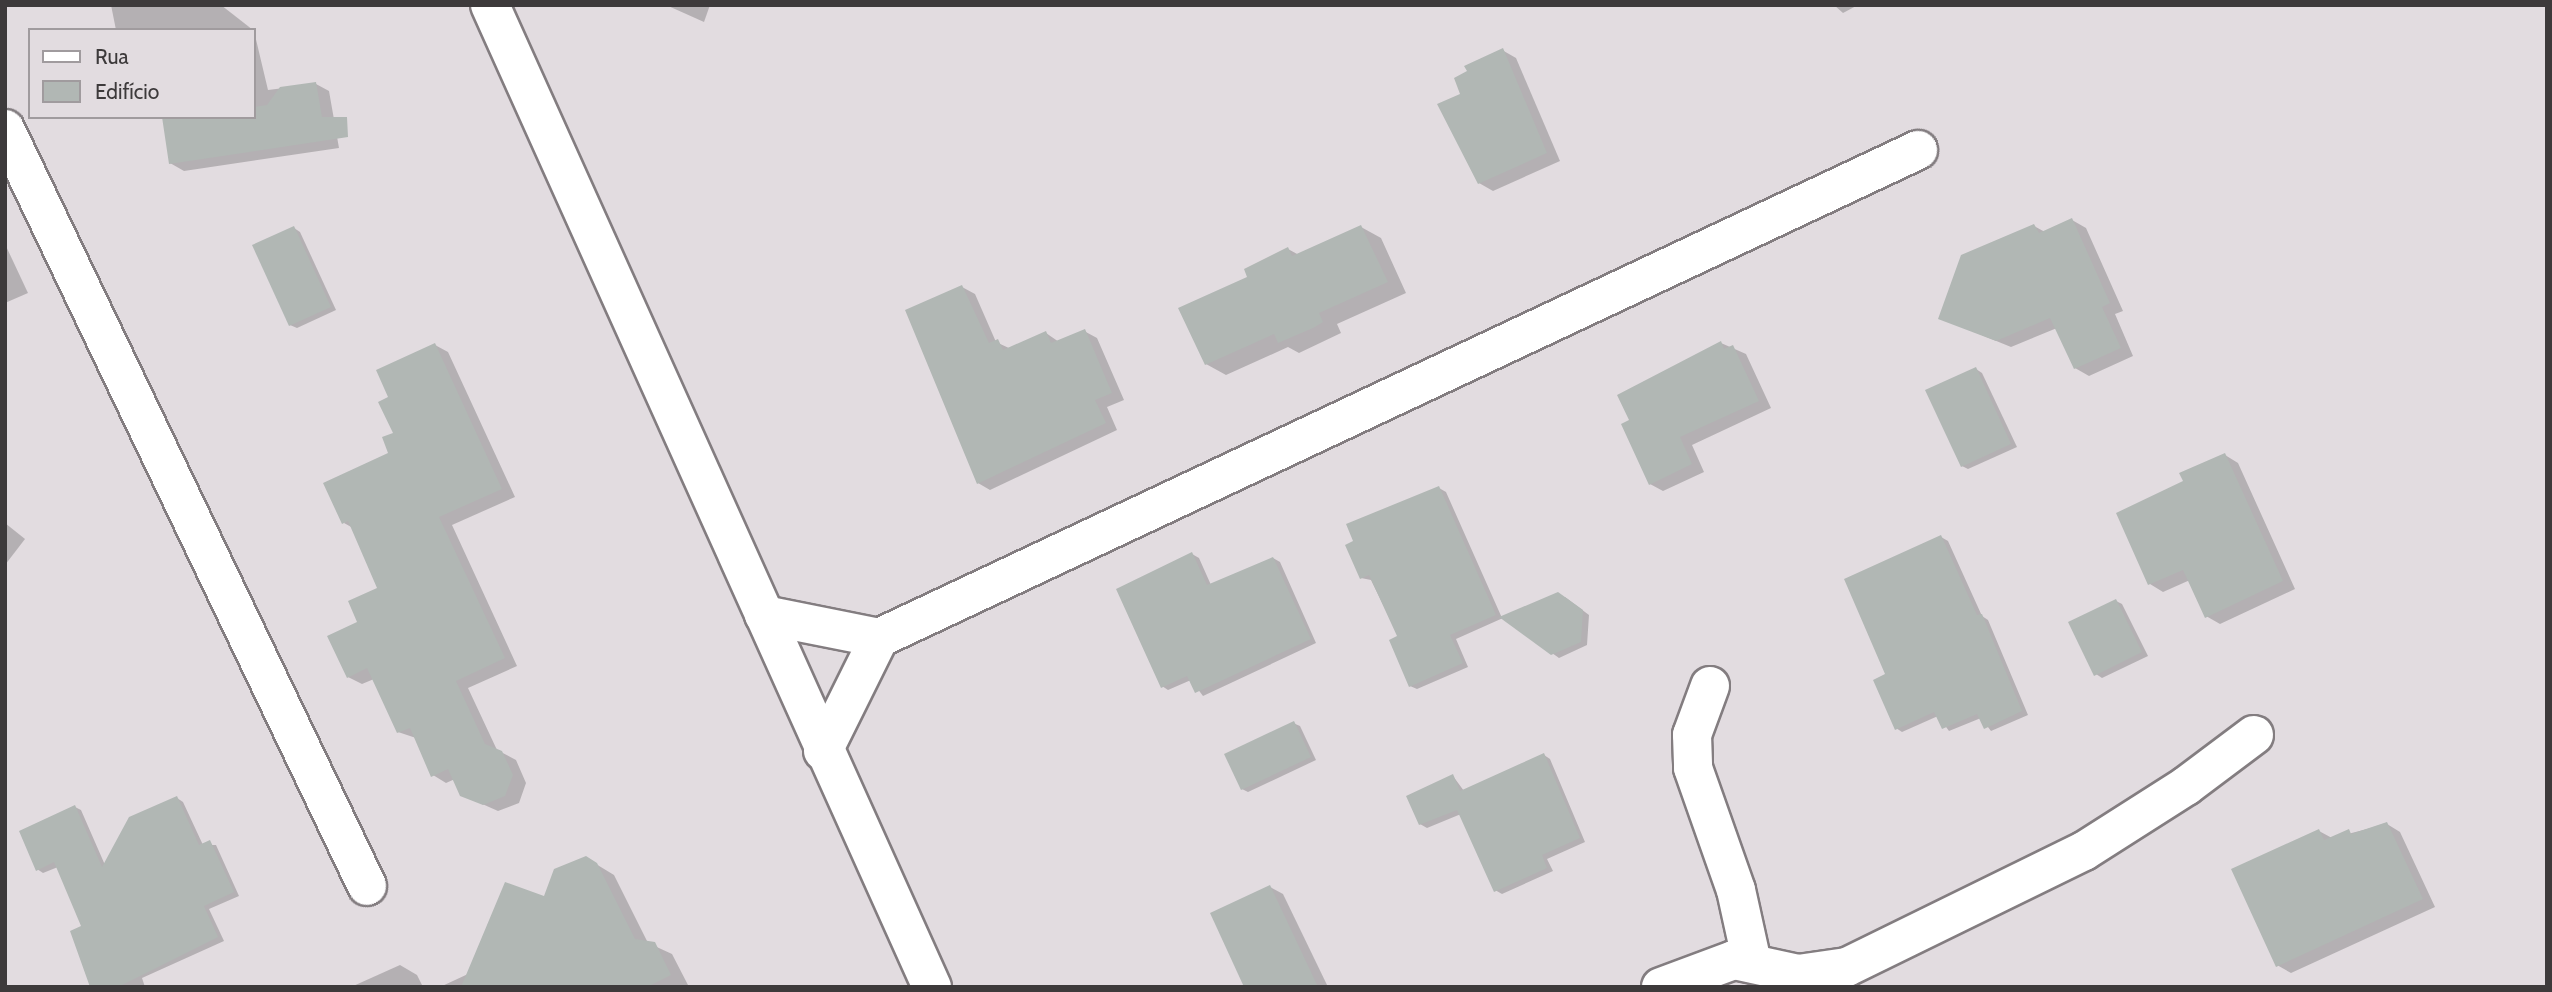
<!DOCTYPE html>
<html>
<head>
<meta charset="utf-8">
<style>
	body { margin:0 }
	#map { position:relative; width:2552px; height:992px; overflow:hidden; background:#e2dce0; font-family:Cabin,sans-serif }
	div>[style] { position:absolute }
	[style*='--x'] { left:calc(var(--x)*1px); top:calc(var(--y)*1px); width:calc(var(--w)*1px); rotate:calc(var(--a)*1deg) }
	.shadow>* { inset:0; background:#0003 }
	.building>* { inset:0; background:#b1b7b4 }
	.roads { filter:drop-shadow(2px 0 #837d80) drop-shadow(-2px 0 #837d80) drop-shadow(0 2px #837d80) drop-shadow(0 -2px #837d80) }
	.minor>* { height:38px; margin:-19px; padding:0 19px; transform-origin:19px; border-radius:19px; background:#fff }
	span { translate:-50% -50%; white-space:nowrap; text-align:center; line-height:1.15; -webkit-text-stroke:6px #e2dce0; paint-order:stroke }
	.frame { position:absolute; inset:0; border:7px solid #3d3a3b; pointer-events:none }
	.legend { position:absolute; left:28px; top:28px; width:228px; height:91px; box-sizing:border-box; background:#e2dce0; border:2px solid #a09b9e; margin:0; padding:9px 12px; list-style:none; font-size:21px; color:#3d3a3b }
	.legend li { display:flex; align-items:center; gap:14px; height:35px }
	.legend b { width:35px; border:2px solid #a09b9e }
</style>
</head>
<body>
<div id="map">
	<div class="shadow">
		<i style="clip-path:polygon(111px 5px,221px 5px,253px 30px,116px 30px)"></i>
		<i style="clip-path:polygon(666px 5px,710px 5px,704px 22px)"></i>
		<i style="clip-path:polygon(1834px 5px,1858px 5px,1843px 13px)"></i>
		<i style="clip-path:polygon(254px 31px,268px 90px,316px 84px,329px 91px,339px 148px,184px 171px,170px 163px,254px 117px)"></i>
		<i style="clip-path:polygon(1502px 50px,1516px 58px,1560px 161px,1493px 191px,1479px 183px,1463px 95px)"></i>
		<i style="clip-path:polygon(2072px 220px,2086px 228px,2123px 311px,2115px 314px,2133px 356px,2089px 376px,2075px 368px,2057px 328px,2011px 347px,1940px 318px,2034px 226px,2045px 232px)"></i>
		<i style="clip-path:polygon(1361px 227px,1381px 238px,1406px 293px,1337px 324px,1341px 333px,1299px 353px,1288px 347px,1226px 375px,1206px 364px,1250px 278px,1288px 249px,1299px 255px)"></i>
		<i style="clip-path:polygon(294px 228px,300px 232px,336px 310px,297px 328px,290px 325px)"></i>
		<i style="clip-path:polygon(5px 244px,28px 293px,5px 303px)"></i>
		<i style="clip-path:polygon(962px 287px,975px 294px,996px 342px,1011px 349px,1046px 333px,1059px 342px,1084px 331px,1097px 338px,1124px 400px,1107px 407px,1117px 430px,990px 490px,978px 483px)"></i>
		<i style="clip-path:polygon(1721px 343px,1746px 354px,1771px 408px,1692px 445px,1704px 472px,1663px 491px,1650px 484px,1632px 421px)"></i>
		<i style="clip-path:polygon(435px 345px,448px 352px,515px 497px,452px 525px,517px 666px,468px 688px,497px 750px,516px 760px,526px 783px,519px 803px,498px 811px,462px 795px,455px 779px,446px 783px,433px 775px,416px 738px,398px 732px,374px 679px,362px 684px,348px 677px,359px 623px,379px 589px,353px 528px,344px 523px,391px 454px,395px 434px,390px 397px)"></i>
		<i style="clip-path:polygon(1976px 369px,1982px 373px,2017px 447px,1968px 469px,1962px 466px)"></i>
		<i style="clip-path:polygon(2225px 455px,2238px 463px,2295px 589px,2220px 624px,2206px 616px,2190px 580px,2163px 592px,2150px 584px,2185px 482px)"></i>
		<i style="clip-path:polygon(1439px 488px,1446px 492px,1502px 618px,1565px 597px,1589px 615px,1587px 645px,1559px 658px,1503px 618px,1456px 639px,1468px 667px,1417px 689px,1410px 686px,1399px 637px,1371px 580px,1361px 578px)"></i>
		<i style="clip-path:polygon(5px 523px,25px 539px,5px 565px)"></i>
		<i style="clip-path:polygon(1941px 537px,1948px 541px,1982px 616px,1988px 620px,2028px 715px,1991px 731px,1981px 718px,1949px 731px,1938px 716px,1902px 732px,1896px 728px,1888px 675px)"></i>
		<i style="clip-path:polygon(1192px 554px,1199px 558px,1211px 585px,1273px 558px,1280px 562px,1316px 643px,1203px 696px,1191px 680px,1168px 690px,1162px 686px)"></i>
		<i style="clip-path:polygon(2116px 601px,2122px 604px,2148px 656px,2102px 678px,2096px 674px)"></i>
		<i style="clip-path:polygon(1293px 723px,1300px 726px,1316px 760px,1248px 792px,1242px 789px)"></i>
		<i style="clip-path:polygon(1544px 755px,1550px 759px,1585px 842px,1547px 859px,1553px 871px,1502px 894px,1495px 890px,1461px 814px,1427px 828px,1420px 824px,1453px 776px,1464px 791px)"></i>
		<i style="clip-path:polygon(177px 798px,183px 802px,203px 845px,216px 845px,239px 896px,209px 909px,224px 941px,142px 978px,145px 987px,92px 987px,84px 969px,83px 927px,58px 867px,43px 873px,37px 869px,75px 807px,81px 810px,105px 865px)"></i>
		<i style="clip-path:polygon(2387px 824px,2400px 832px,2435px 907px,2291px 973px,2277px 965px,2319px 831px,2332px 838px)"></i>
		<i style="clip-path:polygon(586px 858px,614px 875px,648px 943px,672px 954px,688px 985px,440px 987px,468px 974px)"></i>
		<i style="clip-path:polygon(1270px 887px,1283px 894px,1328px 987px,1246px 987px)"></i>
		<i style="clip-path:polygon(400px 965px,417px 975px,423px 987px,351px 987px)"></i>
	</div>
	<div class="building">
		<i style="clip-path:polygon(1503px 48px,1547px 153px,1478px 184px,1437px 104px,1460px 94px,1454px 78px,1467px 71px,1464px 66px)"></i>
		<i style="clip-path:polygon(316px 82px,322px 117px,347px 117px,348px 137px,169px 164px,162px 117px,254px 117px,254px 107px,267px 105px,280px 87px)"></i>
		<i style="clip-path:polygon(2072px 218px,2110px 303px,2102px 307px,2121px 348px,2074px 369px,2050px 318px,1996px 341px,1938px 319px,1961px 255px,2034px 224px,2039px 233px)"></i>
		<i style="clip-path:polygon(1361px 225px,1388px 282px,1319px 313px,1323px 322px,1313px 328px,1278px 343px,1274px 334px,1205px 365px,1178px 308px,1247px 277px,1244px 269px,1288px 247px,1292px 256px)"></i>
		<i style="clip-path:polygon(294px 226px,331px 307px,289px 326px,252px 245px)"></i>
		<i style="clip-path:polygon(962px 285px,989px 343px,998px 339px,1003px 350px,1046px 331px,1051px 343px,1085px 329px,1112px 393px,1095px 400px,1106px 423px,977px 484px,905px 310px)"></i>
		<i style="clip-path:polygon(1721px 341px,1724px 349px,1733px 345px,1759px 401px,1680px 437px,1692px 464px,1649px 485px,1621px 424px,1629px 420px,1617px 395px)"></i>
		<i style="clip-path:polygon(435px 343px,502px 489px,439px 517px,505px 658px,456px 681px,485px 744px,502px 751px,513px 775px,505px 796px,483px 805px,460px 796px,448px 769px,431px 777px,410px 728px,397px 733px,367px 668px,347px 678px,327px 636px,357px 622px,348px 601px,377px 588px,348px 521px,342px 524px,323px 483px,388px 453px,382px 437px,393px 433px,378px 402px,388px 397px,376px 370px)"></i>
		<i style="clip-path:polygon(1976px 367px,2011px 444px,1961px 467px,1925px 390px)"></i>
		<i style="clip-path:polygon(2225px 453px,2283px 581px,2205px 618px,2183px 570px,2148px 585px,2116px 513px,2183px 481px,2179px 473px)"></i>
		<i style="clip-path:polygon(1439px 486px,1496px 615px,1450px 635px,1463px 663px,1409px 687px,1389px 640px,1397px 636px,1369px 575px,1360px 579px,1345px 545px,1353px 541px,1346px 524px)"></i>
		<i style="clip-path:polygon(1941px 535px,1977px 615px,1982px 614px,2022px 711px,1984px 729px,1977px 714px,1942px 729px,1934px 712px,1895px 730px,1873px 680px,1885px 674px,1844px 579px)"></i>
		<i style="clip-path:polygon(1192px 552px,1207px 585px,1273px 557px,1311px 639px,1195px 693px,1187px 676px,1161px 688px,1116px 589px)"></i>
		<i style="clip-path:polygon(1558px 592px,1583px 610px,1581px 642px,1551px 655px,1499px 617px)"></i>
		<i style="clip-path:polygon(2116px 599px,2142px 652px,2094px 676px,2068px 622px)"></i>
		<i style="clip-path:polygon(1294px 721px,1311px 757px,1241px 790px,1224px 754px)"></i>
		<i style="clip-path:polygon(1544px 753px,1580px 838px,1542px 855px,1547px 868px,1494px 892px,1457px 810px,1419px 825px,1406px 796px,1453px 774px,1460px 791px)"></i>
		<i style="clip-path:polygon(177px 796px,199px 845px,210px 840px,234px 892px,204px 906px,218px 937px,118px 987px,90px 987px,70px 931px,81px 926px,54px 862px,36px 871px,19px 831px,75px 805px,102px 867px,129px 817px)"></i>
		<i style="clip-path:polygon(2387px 822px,2423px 899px,2276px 967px,2231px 869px,2319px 829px,2324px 840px,2349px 829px,2351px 834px)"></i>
		<i style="clip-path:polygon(586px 856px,597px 863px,635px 939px,655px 942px,671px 975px,647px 987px,461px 987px,505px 882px,544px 896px,554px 869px)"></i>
		<i style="clip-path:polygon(1270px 885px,1318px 987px,1244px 987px,1210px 913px)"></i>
	</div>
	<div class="roads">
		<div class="minor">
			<i style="--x:490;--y:5;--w:1077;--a:65.77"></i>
			<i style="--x:5;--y:129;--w:839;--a:64.44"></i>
			<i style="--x:764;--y:615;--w:117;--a:11.3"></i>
			<i style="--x:1710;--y:686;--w:52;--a:110.2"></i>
			<i style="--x:1692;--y:735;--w:33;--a:88"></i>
			<i style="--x:1693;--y:768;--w:129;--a:70.6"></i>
			<i style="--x:1736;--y:890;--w:75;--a:77.6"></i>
			<i style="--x:823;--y:751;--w:126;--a:-63.6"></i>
			<i style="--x:879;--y:638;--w:1148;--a:-25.16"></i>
			<i style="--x:1661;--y:987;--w:78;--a:-20.3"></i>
			<i style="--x:1734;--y:960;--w:66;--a:12.3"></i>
			<i style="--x:1798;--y:974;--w:49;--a:-8.1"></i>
			<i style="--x:1847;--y:967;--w:264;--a:-26.1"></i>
			<i style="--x:2084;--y:851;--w:121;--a:-32.5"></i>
			<i style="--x:2186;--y:786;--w:85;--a:-36.9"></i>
		</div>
	</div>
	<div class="frame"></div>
	<ul class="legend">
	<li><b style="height:9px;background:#fff"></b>Rua</li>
	<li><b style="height:19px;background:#b1b7b4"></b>Edifício</li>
	</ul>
</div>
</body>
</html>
